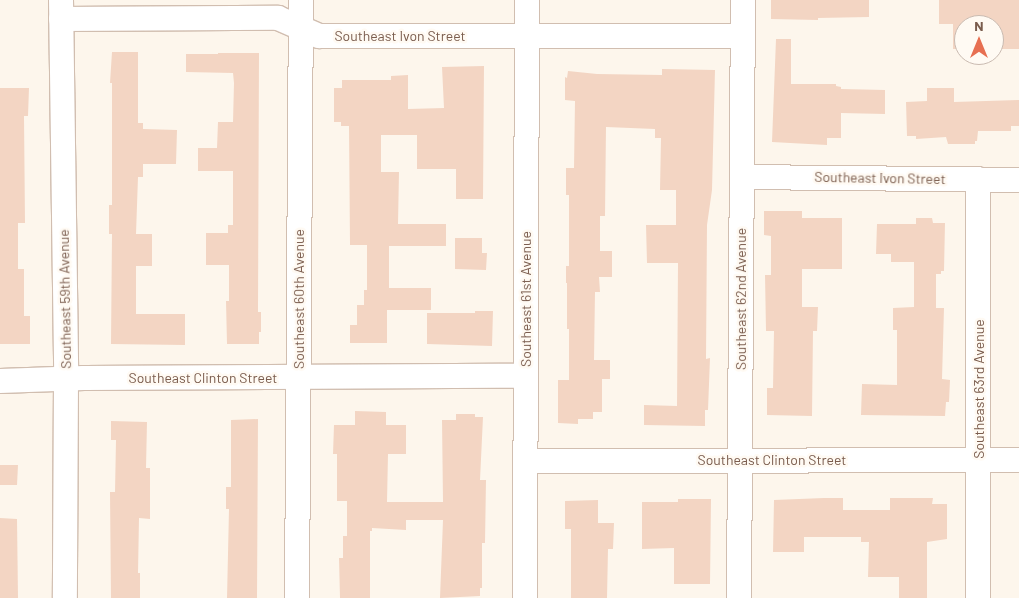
<!DOCTYPE html>
<html>
<head>
<meta charset="utf-8">
<style>
	body { margin:0 }
	#map { position:relative; width:1019px; height:598px; overflow:hidden; background:#fdf6ec; font-family:Barlow,sans-serif }
	div>[style] { position:absolute }
	[style*='--x'] { left:calc(var(--x)*1px); top:calc(var(--y)*1px); width:calc(var(--w)*1px); rotate:calc(var(--a)*1deg) }
	.building>* { inset:0; background:#f3d5c3 }
	.roads { filter:drop-shadow(1px 0 #d1beb0) drop-shadow(-1px 0 #d1beb0) drop-shadow(0 1px #d1beb0) drop-shadow(0 -1px #d1beb0) }
	.minor>* { height:24px; margin:-12px; padding:0 12px; transform-origin:12px; border-radius:12px; background:#fff }
	span { translate:-50% -50%; white-space:nowrap; text-align:center; line-height:1.15; -webkit-text-stroke:5px #fffaf3; paint-order:stroke }
	.street-label { font-size:14px; color:#7a5c4d }
	.north { position:absolute; left:954px; top:15px; width:50px; height:50px; box-sizing:border-box; background:#fffaf3; border:1px solid #cabbb1; border-radius:50%; rotate:0deg; font-size:14px; font-weight:700; line-height:20px; text-align:center; color:#7a5c4d }
	.north::after { content:''; display:block; margin:auto; width:18px; height:22px; background:#e76f51; clip-path:polygon(50% 0,100% 100%,50% 72%,0 100%) }
</style>
</head>
<body>
<div id="map">
	<div class="building">
		<i style="clip-path:polygon(771px 0,869px 0,869px 17px,818px 18px,818px 20px,771px 19px)"></i>
		<i style="clip-path:polygon(939px 0,1019px 0,1019px 49px,994px 49px,994px 25px,964px 25px,964px 49px,953px 49px,953px 24px,939px 24px)"></i>
		<i style="clip-path:polygon(776px 39px,791px 39px,791px 84px,836px 84px,836px 86px,841px 87px,841px 89px,885px 90px,885px 114px,841px 113px,841px 138px,827px 138px,827px 145px,772px 142px)"></i>
		<i style="clip-path:polygon(112px 52px,138px 52px,138px 123px,143px 123px,143px 129px,177px 130px,176px 164px,143px 164px,143px 177px,138px 177px,136px 234px,152px 234px,152px 266px,136px 266px,136px 314px,185px 314px,185px 345px,111px 344px,112px 234px,109px 234px,109px 205px,112px 205px,112px 83px,110px 83px)"></i>
		<i style="clip-path:polygon(218px 53px,259px 53px,258px 312px,261px 312px,261px 332px,259px 332px,259px 344px,227px 344px,226px 301px,229px 301px,229px 265px,206px 265px,206px 233px,228px 233px,228px 225px,233px 225px,233px 171px,198px 171px,198px 148px,217px 148px,218px 122px,233px 122px,234px 83px,233px 73px,186px 72px,186px 54px,218px 54px)"></i>
		<i style="clip-path:polygon(484px 66px,483px 199px,456px 199px,456px 169px,417px 169px,417px 135px,381px 135px,381px 172px,399px 172px,398px 224px,446px 224px,446px 246px,389px 246px,389px 288px,431px 288px,431px 310px,387px 310px,387px 343px,350px 343px,350px 325px,357px 325px,357px 305px,364px 305px,364px 290px,367px 290px,367px 245px,350px 245px,349px 126px,341px 126px,341px 122px,334px 122px,334px 88px,342px 88px,342px 80px,391px 80px,391px 76px,408px 75px,408px 109px,444px 108px,442px 67px)"></i>
		<i style="clip-path:polygon(662px 69px,715px 70px,712px 190px,707px 225px,706px 359px,710px 358px,708px 410px,705px 410px,705px 426px,644px 425px,644px 405px,677px 406px,678px 263px,647px 263px,646px 225px,676px 225px,676px 190px,660px 190px,661px 138px,655px 138px,655px 129px,606px 127px,605px 216px,600px 216px,600px 251px,612px 251px,612px 277px,599px 277px,600px 292px,595px 292px,594px 360px,610px 360px,610px 379px,602px 379px,602px 412px,593px 412px,593px 419px,578px 419px,578px 424px,558px 423px,558px 380px,569px 380px,569px 329px,567px 329px,567px 283px,566px 283px,566px 266px,569px 266px,569px 195px,566px 195px,566px 168px,574px 168px,575px 101px,565px 100px,565px 77px,567px 78px,568px 71px,597px 74px,662px 75px)"></i>
		<i style="clip-path:polygon(0 88px,29px 88px,28px 116px,24px 116px,25px 223px,18px 223px,18px 269px,24px 269px,24px 316px,30px 316px,30px 344px,0 344px)"></i>
		<i style="clip-path:polygon(927px 88px,954px 88px,954px 102px,1019px 100px,1019px 126px,1011px 126px,1011px 131px,978px 131px,977px 141px,975px 141px,975px 144px,948px 144px,946px 137px,916px 139px,916px 136px,907px 136px,906px 102px,927px 101px)"></i>
		<i style="clip-path:polygon(764px 211px,802px 211px,802px 218px,842px 218px,842px 269px,802px 269px,802px 307px,818px 307px,817px 331px,813px 331px,812px 416px,767px 415px,767px 388px,773px 388px,774px 331px,766px 331px,765px 275px,771px 275px,771px 236px,764px 235px)"></i>
		<i style="clip-path:polygon(916px 218px,932px 218px,933px 223px,945px 223px,944px 271px,941px 271px,941px 274px,936px 274px,936px 308px,944px 308px,942px 379px,950px 380px,949px 402px,946px 402px,945px 416px,861px 415px,862px 384px,897px 385px,897px 330px,893px 330px,893px 308px,914px 307px,914px 262px,891px 262px,891px 254px,876px 254px,877px 224px,916px 224px)"></i>
		<i style="clip-path:polygon(455px 238px,482px 238px,482px 253px,487px 253px,486px 270px,455px 269px)"></i>
		<i style="clip-path:polygon(475px 311px,493px 311px,492px 346px,427px 344px,427px 313px,475px 313px)"></i>
		<i style="clip-path:polygon(355px 411px,386px 412px,386px 425px,406px 425px,406px 454px,388px 454px,387px 502px,443px 502px,442px 420px,456px 420px,456px 414px,475px 414px,475px 417px,483px 417px,480px 480px,486px 480px,485px 543px,482px 543px,482px 588px,480px 588px,480px 596px,440px 598px,443px 520px,406px 520px,406px 530px,372px 528px,372px 531px,370px 531px,370px 598px,340px 598px,339px 558px,343px 558px,343px 536px,347px 536px,347px 501px,337px 501px,337px 454px,333px 454px,334px 425px,355px 425px)"></i>
		<i style="clip-path:polygon(258px 419px,257px 598px,227px 598px,229px 509px,226px 509px,226px 487px,231px 487px,231px 420px)"></i>
		<i style="clip-path:polygon(111px 421px,147px 422px,146px 468px,150px 468px,150px 519px,139px 518px,138px 573px,140px 573px,140px 598px,111px 598px,110px 492px,115px 492px,116px 440px,111px 440px)"></i>
		<i style="clip-path:polygon(0 465px,18px 465px,17px 485px,0 485px)"></i>
		<i style="clip-path:polygon(824px 498px,843px 498px,843px 510px,890px 510px,890px 498px,933px 498px,932px 504px,947px 504px,947px 539px,927px 542px,927px 598px,899px 598px,899px 577px,868px 577px,869px 542px,861px 542px,861px 537px,804px 537px,804px 552px,773px 552px,774px 500px)"></i>
		<i style="clip-path:polygon(678px 499px,711px 499px,710px 584px,674px 584px,674px 548px,642px 549px,642px 502px,678px 502px)"></i>
		<i style="clip-path:polygon(598px 500px,598px 523px,614px 523px,613px 549px,608px 549px,607px 598px,571px 598px,571px 529px,565px 529px,565px 501px)"></i>
		<i style="clip-path:polygon(0 518px,17px 519px,18px 598px,0 598px)"></i>
	</div>
	<div class="roads">
		<div class="minor">
			<i style="--x:61;--y:0;--w:380;--a:89.2"></i>
			<i style="--x:66;--y:380;--w:218;--a:90.3"></i>
			<i style="--x:61;--y:19;--w:217;--a:-0.3"></i>
			<i style="--x:278;--y:18;--w:45;--a:23.7"></i>
			<i style="--x:319;--y:36;--w:424;--a:0"></i>
			<i style="--x:742;--y:177;--w:277;--a:0.6"></i>
			<i style="--x:978;--y:179;--w:419;--a:90"></i>
			<i style="--x:0;--y:381;--w:84;--a:-2"></i>
			<i style="--x:84;--y:378;--w:442;--a:-0.3"></i>
			<i style="--x:526;--y:461;--w:493;--a:-0.1"></i>
			<i style="--x:297;--y:598;--w:598;--a:-89.62"></i>
			<i style="--x:525;--y:598;--w:598;--a:-89.81"></i>
			<i style="--x:739;--y:598;--w:598;--a:-89.62"></i>
		</div>
	</div>
	<div class="street-label">
		<span style="left:400px;top:36px">Southeast Ivon Street</span>
		<span style="left:880px;top:178px;rotate:1deg">Southeast Ivon Street</span>
		<span style="left:65px;top:299px;rotate:-91deg">Southeast 59th Avenue</span>
		<span style="left:299px;top:299px;rotate:-90deg">Southeast 60th Avenue</span>
		<span style="left:526px;top:299px;rotate:-90deg">Southeast 61st Avenue</span>
		<span style="left:741px;top:299px;rotate:-90deg">Southeast 62nd Avenue</span>
		<span style="left:203px;top:378px">Southeast Clinton Street</span>
		<span style="left:979px;top:389px;rotate:-90deg">Southeast 63rd Avenue</span>
		<span style="left:772px;top:460px">Southeast Clinton Street</span>
	</div>
	<div class="north">N</div>
</div>
</body>
</html>
